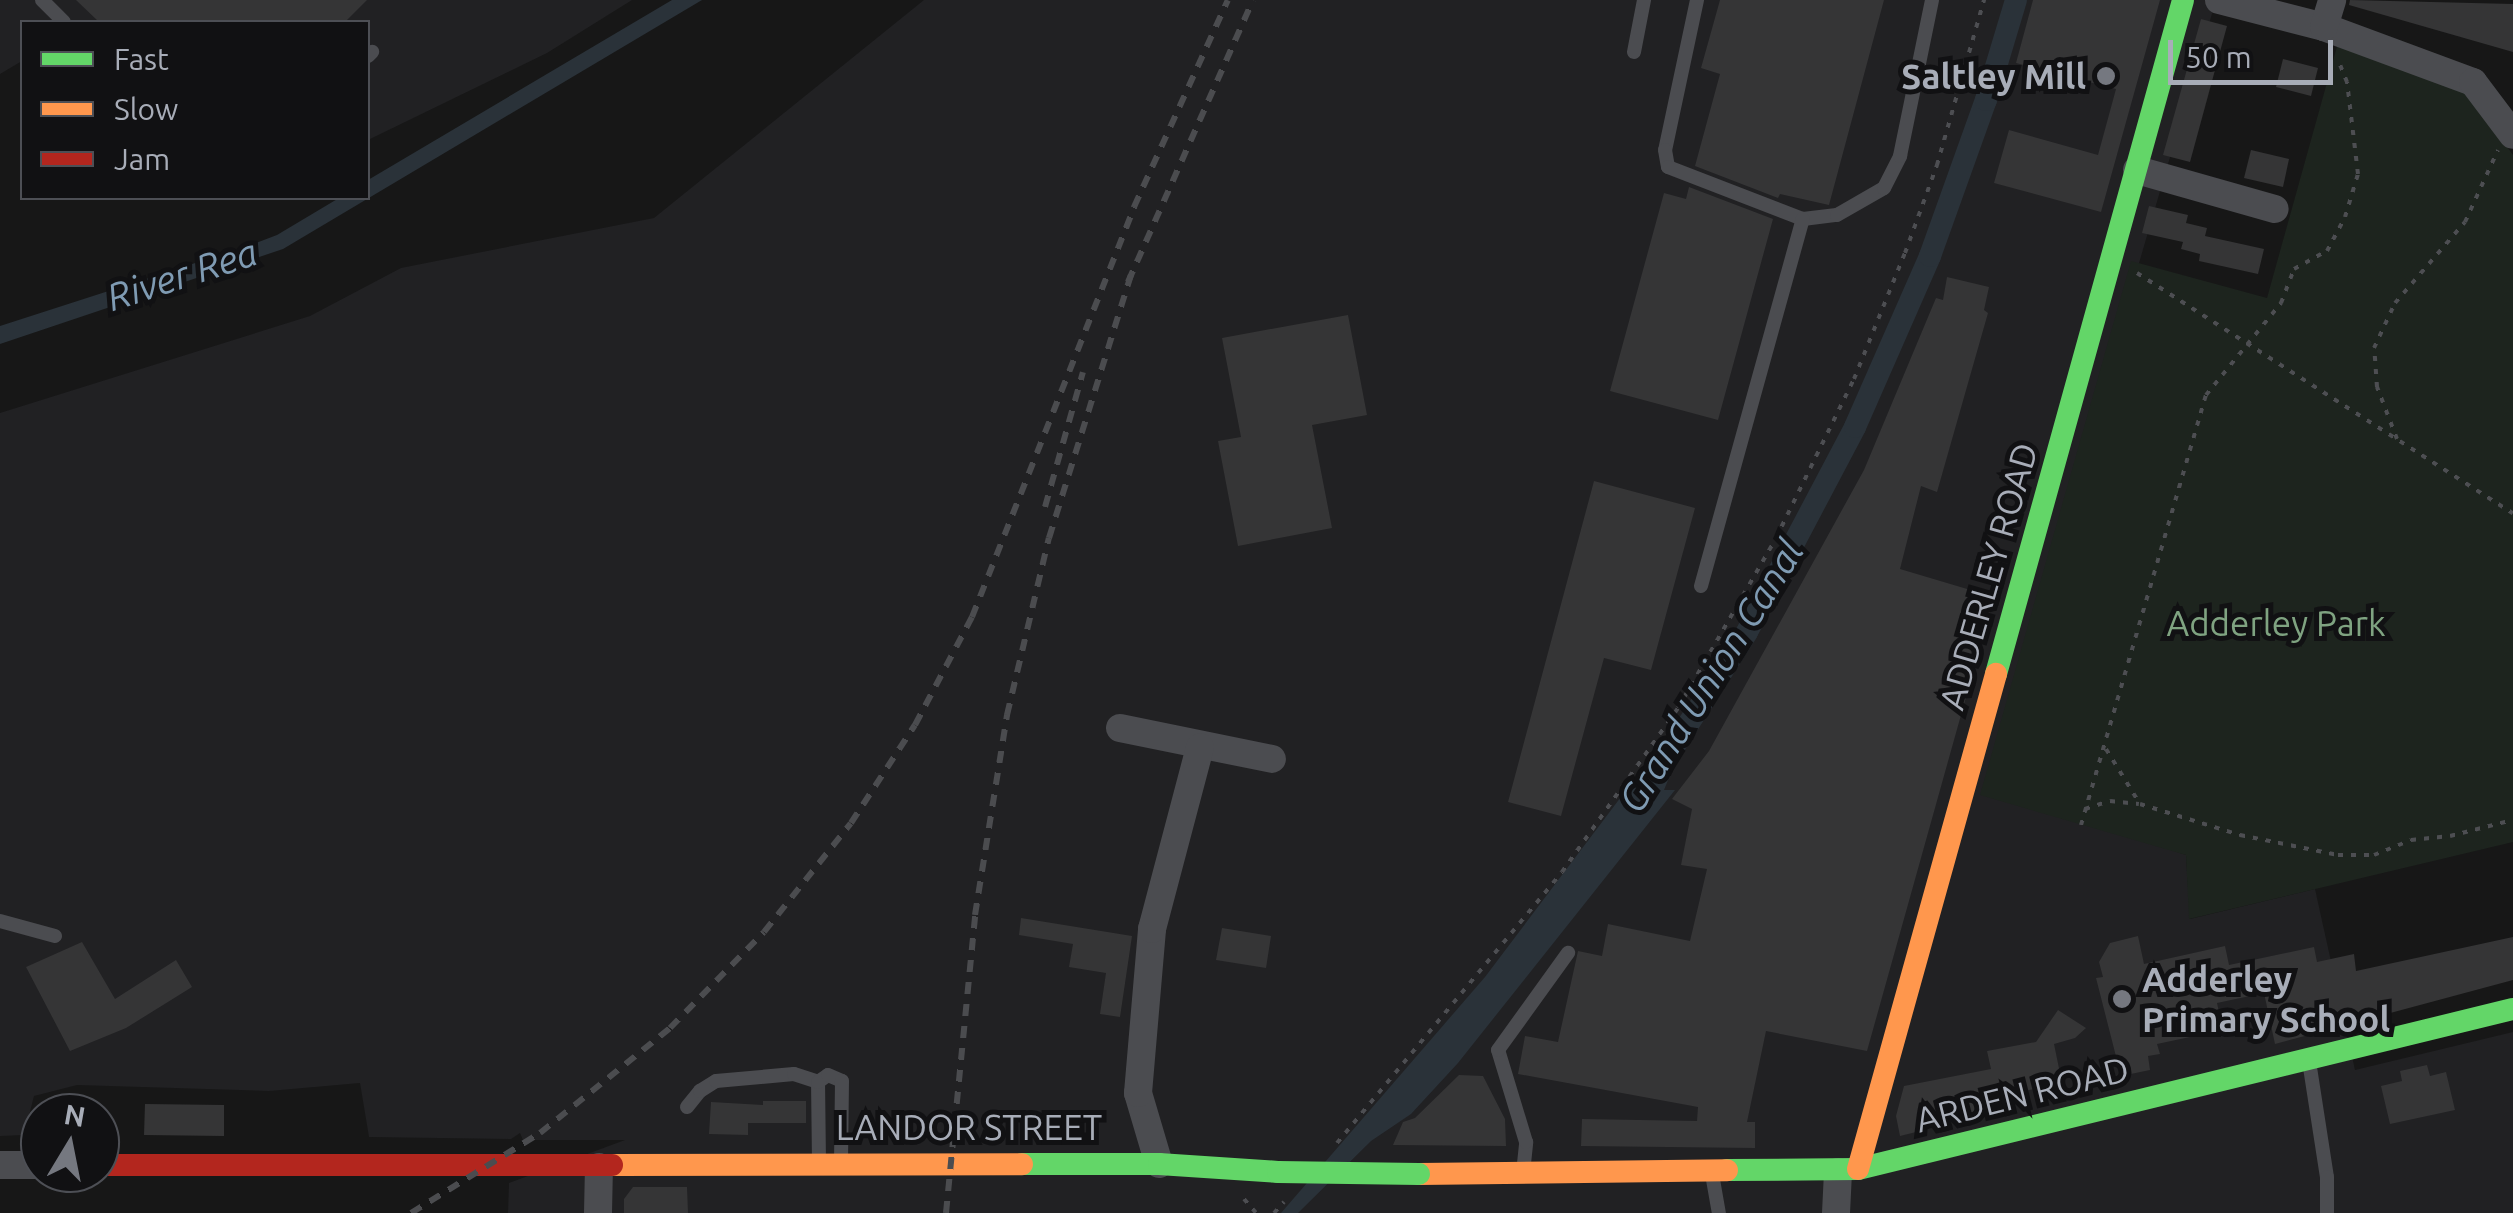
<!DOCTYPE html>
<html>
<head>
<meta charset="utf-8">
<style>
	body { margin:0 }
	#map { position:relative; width:2513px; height:1213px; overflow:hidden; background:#171717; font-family:Ubuntu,sans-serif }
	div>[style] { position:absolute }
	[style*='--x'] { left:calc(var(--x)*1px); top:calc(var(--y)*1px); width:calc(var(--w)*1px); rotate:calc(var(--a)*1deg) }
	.built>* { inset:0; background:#212123 }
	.green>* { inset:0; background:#1d241e }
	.water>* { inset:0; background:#2a3239 }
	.canal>* { height:22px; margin:-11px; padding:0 11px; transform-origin:11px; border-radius:11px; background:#2a3239 }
	.building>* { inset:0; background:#353536 }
	.path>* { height:4px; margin-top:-2px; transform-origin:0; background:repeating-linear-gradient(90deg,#4d4e52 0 5px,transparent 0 13px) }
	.lane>* { height:14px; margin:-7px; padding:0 7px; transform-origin:7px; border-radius:7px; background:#4b4c50 }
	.street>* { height:28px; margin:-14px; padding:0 14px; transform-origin:14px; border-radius:14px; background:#4b4c50 }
	.fast>* { height:22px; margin:-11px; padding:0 11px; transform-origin:11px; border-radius:11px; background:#63d668 }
	.slow>* { height:22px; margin:-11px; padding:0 11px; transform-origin:11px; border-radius:11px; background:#ff974d }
	.jam>* { height:22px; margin:-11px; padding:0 11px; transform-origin:11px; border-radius:11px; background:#b3261e }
	.rail>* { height:6px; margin-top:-3px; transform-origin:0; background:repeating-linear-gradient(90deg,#4b4c4f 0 12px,transparent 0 22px) }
	.fast-bridge>* { height:22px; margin:-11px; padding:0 11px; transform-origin:11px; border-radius:11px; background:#63d668 }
	.dots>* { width:28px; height:28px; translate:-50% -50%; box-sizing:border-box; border:5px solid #111113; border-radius:50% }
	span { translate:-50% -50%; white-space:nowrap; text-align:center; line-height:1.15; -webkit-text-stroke:10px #111113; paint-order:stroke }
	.poi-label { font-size:35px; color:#a8adb8; font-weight:700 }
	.right { translate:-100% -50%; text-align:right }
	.left { translate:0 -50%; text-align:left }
	.street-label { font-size:35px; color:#a8adb8 }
	.park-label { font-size:35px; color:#7fa381 }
	.water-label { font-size:38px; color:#7f9bb3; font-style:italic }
	.legend { position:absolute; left:20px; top:20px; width:350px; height:180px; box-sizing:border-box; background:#111113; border:2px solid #4d4f55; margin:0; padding:12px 18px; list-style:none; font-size:30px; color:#a8adb8 }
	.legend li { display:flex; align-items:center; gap:20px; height:50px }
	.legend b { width:50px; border:2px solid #4d4f55 }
	.north { position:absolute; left:20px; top:1093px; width:100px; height:100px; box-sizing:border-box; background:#111113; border:2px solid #4d4f55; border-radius:50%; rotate:10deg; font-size:28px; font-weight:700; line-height:40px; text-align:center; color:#a8adb8 }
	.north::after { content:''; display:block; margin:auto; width:35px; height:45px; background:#757880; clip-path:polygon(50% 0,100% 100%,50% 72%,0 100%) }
	.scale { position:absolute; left:2168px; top:40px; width:165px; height:45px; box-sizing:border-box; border:5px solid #a8adb8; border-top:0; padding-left:12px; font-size:30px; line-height:35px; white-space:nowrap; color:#a8adb8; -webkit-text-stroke:8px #111113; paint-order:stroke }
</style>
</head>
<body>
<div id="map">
	<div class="built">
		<i style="clip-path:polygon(0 0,632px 0,547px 53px,368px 140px,368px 22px,22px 22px,22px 61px,0 74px)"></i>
		<i style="clip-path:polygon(924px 0,2216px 0,1986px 786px,2186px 855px,2190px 919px,2315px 889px,2355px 1070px,2513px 1032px,2513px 1213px,508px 1213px,509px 1183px,625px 1140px,523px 1140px,520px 1133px,511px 1139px,369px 1137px,360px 1083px,269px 1091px,77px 1085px,34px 1096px,24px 1135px,0 1136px,0 413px,310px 316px,401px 268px,654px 218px)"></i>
	</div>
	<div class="green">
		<i style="clip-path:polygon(2338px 43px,2470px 94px,2513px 155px,2513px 842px,2189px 919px,2186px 855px,1980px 795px,2131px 261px,2267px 298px)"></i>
	</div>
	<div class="water">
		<i style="clip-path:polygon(672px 0,702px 0,283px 249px,0 344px,0 326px,248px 246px,277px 235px,339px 198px,368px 198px,368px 180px)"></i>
		<i style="clip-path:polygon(1670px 744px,1680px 751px,1664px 790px,1675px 790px,1458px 1063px,1411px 1114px,1371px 1141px,1298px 1213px,1281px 1213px,1485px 977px,1633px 781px,1662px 758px)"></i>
	</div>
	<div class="canal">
		<i style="--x:1657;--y:773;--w:167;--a:-57.4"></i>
		<i style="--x:1747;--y:632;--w:232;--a:-62.2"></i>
		<i style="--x:1855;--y:427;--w:187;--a:-66.3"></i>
		<i style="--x:1930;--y:256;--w:166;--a:-70.3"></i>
		<i style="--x:1986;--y:100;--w:104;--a:-73.3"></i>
	</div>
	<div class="building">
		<i style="clip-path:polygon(76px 0,367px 0,345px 22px,99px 22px)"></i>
		<i style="clip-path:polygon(1720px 0,1884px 0,1829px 205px,1780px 194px,1778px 198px,1695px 166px,1720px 74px,1701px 68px)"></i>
		<i style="clip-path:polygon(2033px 0,2160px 0,2101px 212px,1994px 183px,2009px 130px,2098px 155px,2116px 89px,2016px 63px)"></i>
		<i style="clip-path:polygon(2350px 0,2513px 4px,2513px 52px,2349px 5px)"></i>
		<i style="clip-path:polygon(2201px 19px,2227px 26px,2190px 162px,2163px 155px)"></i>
		<i style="clip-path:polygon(2283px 59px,2318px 68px,2311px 96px,2276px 87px)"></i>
		<i style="clip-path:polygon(2251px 150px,2289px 159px,2283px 187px,2244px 178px)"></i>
		<i style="clip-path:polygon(1689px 187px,1773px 219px,1718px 420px,1610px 391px,1664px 193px,1686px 199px)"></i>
		<i style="clip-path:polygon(2149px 206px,2188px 215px,2186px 223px,2207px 228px,2205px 236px,2264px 249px,2258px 274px,2199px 261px,2200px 254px,2181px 249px,2183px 242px,2142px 233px)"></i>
		<i style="clip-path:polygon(1947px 277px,1989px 287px,1984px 310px,1988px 313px,1937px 492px,1921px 486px,1900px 569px,1994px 597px,1867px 1051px,1766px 1031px,1747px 1122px,1755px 1122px,1755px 1148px,1581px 1146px,1582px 1119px,1697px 1121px,1698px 1107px,1518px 1074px,1525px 1036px,1558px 1042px,1578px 951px,1602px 956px,1608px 924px,1690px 941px,1707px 869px,1681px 865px,1692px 809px,1672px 799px,1709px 751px,1864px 470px,1936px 298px,1943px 300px)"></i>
		<i style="clip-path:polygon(1348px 315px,1367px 415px,1312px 425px,1332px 528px,1238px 546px,1218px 441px,1241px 437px,1222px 338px)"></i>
		<i style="clip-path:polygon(1594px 481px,1695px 508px,1651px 670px,1604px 658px,1561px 816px,1508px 802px)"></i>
		<i style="clip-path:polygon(1021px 918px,1132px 936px,1120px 1017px,1100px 1014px,1106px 973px,1069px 967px,1073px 944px,1019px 935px)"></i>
		<i style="clip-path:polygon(1222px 928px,1271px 936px,1266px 968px,1216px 960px)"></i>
		<i style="clip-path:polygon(2138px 936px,2144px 964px,2225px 946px,2229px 965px,2314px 947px,2317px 962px,2354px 954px,2356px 971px,2513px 937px,2513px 980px,2275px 1044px,2264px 993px,2217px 1003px,2223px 1030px,2157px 1044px,2160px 1054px,2148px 1056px,2150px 1070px,2121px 1076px,2096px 978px,2103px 977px,2099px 962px,2110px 943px)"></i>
		<i style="clip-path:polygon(82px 942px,115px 999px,176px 960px,192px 987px,126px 1028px,70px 1051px,26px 967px)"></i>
		<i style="clip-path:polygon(2058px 1010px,2086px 1028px,2075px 1038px,2054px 1044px,2062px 1083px,2006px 1095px,2009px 1109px,1900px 1136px,1896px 1116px,1904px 1086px,1991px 1069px,1987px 1051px,2036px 1042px)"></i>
		<i style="clip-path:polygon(2427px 1065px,2430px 1076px,2446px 1072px,2455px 1110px,2390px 1124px,2381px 1086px,2402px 1081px,2400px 1071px)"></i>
		<i style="clip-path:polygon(1459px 1075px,1483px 1076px,1505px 1119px,1506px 1146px,1393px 1145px,1403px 1122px,1415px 1118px)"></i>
		<i style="clip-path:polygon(763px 1101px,806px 1101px,806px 1123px,748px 1123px,748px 1135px,709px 1134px,711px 1102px,763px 1105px)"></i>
		<i style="clip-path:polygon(145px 1104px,224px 1105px,224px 1136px,144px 1135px)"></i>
		<i style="clip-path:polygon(633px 1187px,687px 1187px,688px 1213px,624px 1213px,624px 1199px)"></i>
	</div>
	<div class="path">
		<i style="--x:2137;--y:273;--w:446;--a:32.6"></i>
		<i style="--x:2397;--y:439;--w:56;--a:-111"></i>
		<i style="--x:2377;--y:387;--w:39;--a:-94"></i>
		<i style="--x:2374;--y:348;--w:50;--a:-65"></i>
		<i style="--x:2395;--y:303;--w:107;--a:-49.2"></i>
		<i style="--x:2465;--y:222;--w:79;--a:-65.4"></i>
		<i style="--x:2106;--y:749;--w:65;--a:58.3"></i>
		<i style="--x:2140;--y:804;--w:105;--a:17.2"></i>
		<i style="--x:2240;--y:835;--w:100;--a:11.5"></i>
		<i style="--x:2338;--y:855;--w:36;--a:0"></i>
		<i style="--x:2374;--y:855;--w:40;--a:-22"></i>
		<i style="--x:2411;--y:840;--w:39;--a:-6"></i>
		<i style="--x:2450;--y:836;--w:65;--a:-14.3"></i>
		<i style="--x:2085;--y:809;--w:26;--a:-18"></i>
		<i style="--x:2110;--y:801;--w:29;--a:6"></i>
		<i style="--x:2081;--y:825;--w:448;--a:-73.8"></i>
		<i style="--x:2206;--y:395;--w:119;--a:-50.8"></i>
		<i style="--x:2281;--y:303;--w:36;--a:-69"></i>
		<i style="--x:2294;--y:269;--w:38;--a:-29"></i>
		<i style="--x:2327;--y:251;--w:38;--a:-62"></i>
		<i style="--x:2345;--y:217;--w:45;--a:-73.2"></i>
		<i style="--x:2358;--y:174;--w:93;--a:-96.8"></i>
		<i style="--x:2347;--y:82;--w:24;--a:-112"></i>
		<i style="--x:1337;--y:1143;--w:352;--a:-50.3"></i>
		<i style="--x:1562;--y:872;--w:201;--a:-54.7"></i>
		<i style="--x:1678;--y:708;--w:196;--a:-60"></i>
		<i style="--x:1776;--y:538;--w:177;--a:-63.9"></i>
		<i style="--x:1854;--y:379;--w:136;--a:-68"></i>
		<i style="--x:1905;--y:253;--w:94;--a:-70"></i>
		<i style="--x:1937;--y:165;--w:172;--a:-74.1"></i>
		<i style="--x:1244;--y:1199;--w:18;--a:49"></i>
		<i style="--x:1274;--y:1213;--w:15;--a:-48"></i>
	</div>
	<div class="lane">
		<i style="--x:42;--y:0;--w:31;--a:45"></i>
		<i style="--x:1697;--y:0;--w:153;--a:102"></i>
		<i style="--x:1665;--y:150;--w:17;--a:80"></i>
		<i style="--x:1668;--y:167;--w:145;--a:21.1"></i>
		<i style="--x:1803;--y:219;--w:34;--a:-7"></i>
		<i style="--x:1837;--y:215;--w:54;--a:-29.9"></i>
		<i style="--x:1884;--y:188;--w:36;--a:-63"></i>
		<i style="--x:1900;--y:156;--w:159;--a:-78.4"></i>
		<i style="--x:1634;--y:52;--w:53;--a:-79.1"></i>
		<i style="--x:368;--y:56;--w:6;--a:-45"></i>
		<i style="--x:1701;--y:586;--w:381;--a:-74.5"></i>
		<i style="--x:0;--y:921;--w:57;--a:15.3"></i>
		<i style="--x:2309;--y:1061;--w:117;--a:81.2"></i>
		<i style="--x:2327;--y:1177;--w:36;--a:90"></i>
		<i style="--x:687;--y:1107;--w:21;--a:-51"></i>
		<i style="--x:700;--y:1091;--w:19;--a:-32"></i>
		<i style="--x:716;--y:1081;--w:78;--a:-5.1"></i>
		<i style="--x:794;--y:1074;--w:25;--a:18"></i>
		<i style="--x:819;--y:1162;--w:80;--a:-90.7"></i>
		<i style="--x:818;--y:1082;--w:12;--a:-35"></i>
		<i style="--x:828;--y:1075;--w:15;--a:23"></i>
		<i style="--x:842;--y:1081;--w:80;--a:90.7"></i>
		<i style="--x:1523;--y:1173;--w:31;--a:-84"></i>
		<i style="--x:1526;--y:1142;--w:96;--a:-106.9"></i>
		<i style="--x:1498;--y:1050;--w:120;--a:-54.2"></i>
		<i style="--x:1712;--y:1174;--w:40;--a:80"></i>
	</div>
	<div class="street">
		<i style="--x:2219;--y:0;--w:108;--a:14.4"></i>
		<i style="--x:2324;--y:27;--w:159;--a:20.3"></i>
		<i style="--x:2473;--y:82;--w:66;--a:53"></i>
		<i style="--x:2324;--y:27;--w:28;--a:-73"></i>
		<i style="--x:2137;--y:170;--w:143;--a:15.8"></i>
		<i style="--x:1120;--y:728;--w:155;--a:11.5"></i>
		<i style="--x:1159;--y:1164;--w:74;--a:-106.5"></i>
		<i style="--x:1138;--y:1093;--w:165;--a:-85.1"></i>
		<i style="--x:1152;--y:929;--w:188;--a:-75.2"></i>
		<i style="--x:0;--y:1165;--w:40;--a:0"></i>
		<i style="--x:598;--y:1213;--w:46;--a:-88.8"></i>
		<i style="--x:1836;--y:1213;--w:41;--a:-87.2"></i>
	</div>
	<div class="fast">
		<i style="--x:1996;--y:674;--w:699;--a:-74.49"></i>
		<i style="--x:1022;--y:1164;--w:137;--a:0"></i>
		<i style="--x:1159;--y:1164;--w:119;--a:3.8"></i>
		<i style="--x:1727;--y:1170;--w:131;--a:-0.4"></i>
		<i style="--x:1858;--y:1169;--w:674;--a:-13.73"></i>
	</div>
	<div class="slow">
		<i style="--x:612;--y:1165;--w:410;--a:-0.1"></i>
		<i style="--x:1858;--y:1169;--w:514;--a:-74.42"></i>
		<i style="--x:1419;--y:1174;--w:308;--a:-0.7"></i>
	</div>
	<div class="jam">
		<i style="--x:100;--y:1165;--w:512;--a:0"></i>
	</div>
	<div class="rail">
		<i style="--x:1128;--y:282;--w:308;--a:-66.1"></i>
		<i style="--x:1045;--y:507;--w:140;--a:-74.3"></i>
		<i style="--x:411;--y:1213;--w:152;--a:-31.8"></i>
		<i style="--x:540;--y:1133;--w:167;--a:-38.9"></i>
		<i style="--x:670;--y:1028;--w:134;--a:-45.6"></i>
		<i style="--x:764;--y:932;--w:139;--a:-51.4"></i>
		<i style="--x:851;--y:823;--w:117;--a:-56.9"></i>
		<i style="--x:915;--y:725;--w:122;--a:-62.2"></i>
		<i style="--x:972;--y:617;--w:441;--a:-68.4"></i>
		<i style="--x:1134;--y:207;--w:227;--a:-65.6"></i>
		<i style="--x:946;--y:1213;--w:299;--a:-84.4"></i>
		<i style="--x:975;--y:915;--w:203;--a:-80.9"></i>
		<i style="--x:1007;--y:715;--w:182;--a:-76.7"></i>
		<i style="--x:1049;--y:538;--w:279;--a:-72.7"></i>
	</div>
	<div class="fast-bridge">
		<i style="--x:1278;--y:1172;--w:141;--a:0.8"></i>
	</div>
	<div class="dots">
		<i style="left:2106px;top:76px;background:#757880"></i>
		<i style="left:2122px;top:999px;background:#757880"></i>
	</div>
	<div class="poi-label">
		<span class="right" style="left:2086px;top:76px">Saltley Mill</span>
		<span class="left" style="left:2142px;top:999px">Adderley<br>Primary School</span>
	</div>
	<div class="street-label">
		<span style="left:1988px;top:576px;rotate:-74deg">ADDERLEY ROAD</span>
		<span style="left:2022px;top:1094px;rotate:-14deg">ARDEN ROAD</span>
		<span style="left:969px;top:1127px">LANDOR STREET</span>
	</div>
	<div class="park-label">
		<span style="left:2276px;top:623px">Adderley Park</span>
	</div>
	<div class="water-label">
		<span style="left:182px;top:275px;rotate:-18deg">River Rea</span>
		<span style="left:1711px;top:676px;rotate:-58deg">Grand Union Canal</span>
	</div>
	<ul class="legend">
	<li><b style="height:12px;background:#63d668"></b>Fast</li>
	<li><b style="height:12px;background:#ff974d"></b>Slow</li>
	<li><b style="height:12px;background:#b3261e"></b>Jam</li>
	</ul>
	<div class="north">N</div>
	<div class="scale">50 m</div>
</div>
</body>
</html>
